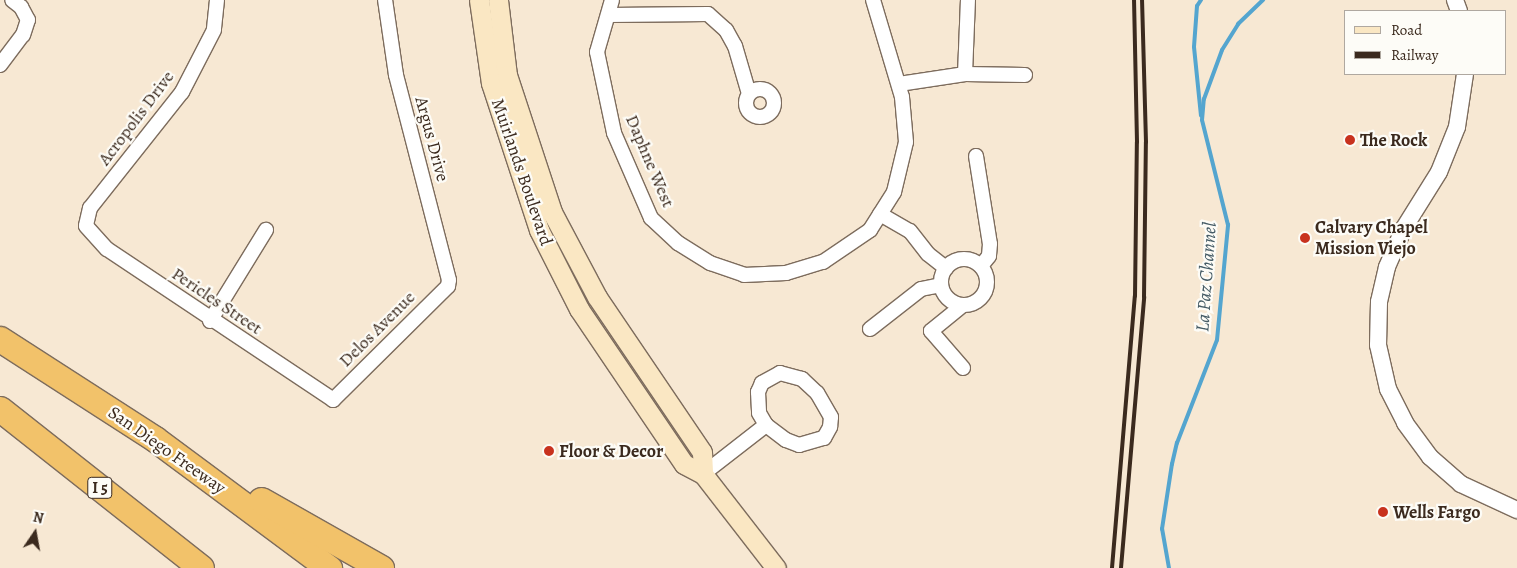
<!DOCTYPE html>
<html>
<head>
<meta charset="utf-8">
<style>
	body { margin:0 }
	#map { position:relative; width:1517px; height:568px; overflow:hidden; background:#f7e8d3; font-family:Alegreya,serif }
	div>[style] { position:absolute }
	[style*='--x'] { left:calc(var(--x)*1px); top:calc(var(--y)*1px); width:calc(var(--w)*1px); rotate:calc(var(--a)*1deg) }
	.stream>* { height:4px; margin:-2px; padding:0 2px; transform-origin:2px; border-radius:2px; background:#54a5cf }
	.roads { filter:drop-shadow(1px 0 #7d6c5d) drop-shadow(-1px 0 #7d6c5d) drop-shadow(0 1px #7d6c5d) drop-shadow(0 -1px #7d6c5d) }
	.minor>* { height:14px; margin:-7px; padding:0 7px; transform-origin:7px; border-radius:7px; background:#fff }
	.minor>.ring { margin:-7px; padding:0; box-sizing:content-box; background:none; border:14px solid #fff; border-radius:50% }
	.tertiary>* { height:16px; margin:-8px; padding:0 8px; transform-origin:8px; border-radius:8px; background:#fff }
	.secondary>* { height:19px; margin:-9.5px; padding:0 9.5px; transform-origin:9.5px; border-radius:9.5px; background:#fae7c3 }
	.motorway>* { height:25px; margin:-12.5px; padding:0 12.5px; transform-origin:12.5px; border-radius:12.5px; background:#f2c26a }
	.rail>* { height:4px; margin:-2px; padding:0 2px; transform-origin:2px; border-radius:2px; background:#3b2a1e }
	.dots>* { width:14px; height:14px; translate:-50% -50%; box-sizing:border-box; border:2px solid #fdfcf7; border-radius:50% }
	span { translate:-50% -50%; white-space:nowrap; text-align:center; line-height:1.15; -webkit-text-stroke:4.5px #fdfcf7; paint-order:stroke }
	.shield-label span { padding:1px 4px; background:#fdfcf7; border:1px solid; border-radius:4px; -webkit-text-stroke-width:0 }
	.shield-label { font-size:16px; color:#3b2a1e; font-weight:700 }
	.street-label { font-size:18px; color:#3b2a1e }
	.poi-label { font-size:18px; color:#3b2a1e; font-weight:700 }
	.left { translate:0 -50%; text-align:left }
	.water-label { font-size:19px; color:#455b65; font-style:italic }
	.legend { position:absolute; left:1344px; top:10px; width:162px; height:65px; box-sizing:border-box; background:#fdfcf7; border:1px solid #afa8a0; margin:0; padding:6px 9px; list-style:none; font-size:15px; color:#3b2a1e }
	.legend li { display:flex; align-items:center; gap:10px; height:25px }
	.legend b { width:25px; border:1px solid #afa8a0 }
	.north { position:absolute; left:10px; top:508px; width:50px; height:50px; -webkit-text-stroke:4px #fdfcf7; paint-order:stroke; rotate:12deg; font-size:14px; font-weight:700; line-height:20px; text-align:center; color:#3b2a1e }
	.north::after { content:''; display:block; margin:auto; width:18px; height:22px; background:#3b2a1e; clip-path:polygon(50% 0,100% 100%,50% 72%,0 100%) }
</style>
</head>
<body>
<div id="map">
	<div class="stream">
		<i style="--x:1201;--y:0;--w:7;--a:124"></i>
		<i style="--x:1197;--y:6;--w:41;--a:94.2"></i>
		<i style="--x:1194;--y:47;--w:69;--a:84.2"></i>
		<i style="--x:1169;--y:568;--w:40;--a:-100"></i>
		<i style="--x:1162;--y:529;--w:66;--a:-81.3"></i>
		<i style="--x:1172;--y:464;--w:22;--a:-77"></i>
		<i style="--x:1177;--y:443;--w:110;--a:-68.8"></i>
		<i style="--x:1217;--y:340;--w:116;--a:-84.5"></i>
		<i style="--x:1228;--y:225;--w:108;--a:-103.9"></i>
		<i style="--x:1202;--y:120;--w:21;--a:-85"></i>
		<i style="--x:1204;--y:99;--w:52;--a:-69.8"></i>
		<i style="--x:1222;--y:50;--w:31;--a:-58"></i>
		<i style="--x:1238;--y:24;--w:35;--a:-44"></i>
	</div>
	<div class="roads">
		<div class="minor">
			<i style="--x:217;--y:0;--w:30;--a:96"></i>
			<i style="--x:214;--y:30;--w:70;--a:117.3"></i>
			<i style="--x:182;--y:92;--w:148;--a:128.4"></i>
			<i style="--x:90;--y:208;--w:18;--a:103"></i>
			<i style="--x:86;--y:226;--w:31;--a:48"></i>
			<i style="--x:107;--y:249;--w:272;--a:33.7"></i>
			<i style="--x:333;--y:400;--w:162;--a:-44.7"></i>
			<i style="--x:448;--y:286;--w:6;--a:-81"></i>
			<i style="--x:449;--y:280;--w:212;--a:-104.5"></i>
			<i style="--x:396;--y:75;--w:76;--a:-98.3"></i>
			<i style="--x:612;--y:0;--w:54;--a:106.1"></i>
			<i style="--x:597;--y:52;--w:83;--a:78.1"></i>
			<i style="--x:614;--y:133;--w:93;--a:66.5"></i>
			<i style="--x:651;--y:218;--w:37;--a:43"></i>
			<i style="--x:678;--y:243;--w:38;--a:32"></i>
			<i style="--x:710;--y:263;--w:36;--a:19"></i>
			<i style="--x:744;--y:275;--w:42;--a:-2.7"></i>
			<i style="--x:786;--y:273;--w:39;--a:-17"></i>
			<i style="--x:823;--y:262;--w:57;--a:-34.2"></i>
			<i style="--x:870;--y:230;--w:45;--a:-57.7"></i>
			<i style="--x:894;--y:192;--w:51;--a:-76.5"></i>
			<i style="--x:906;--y:142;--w:45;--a:-95.1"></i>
			<i style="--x:902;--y:97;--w:101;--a:-106.6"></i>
			<i style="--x:609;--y:15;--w:99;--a:-0.6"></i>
			<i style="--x:708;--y:14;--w:24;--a:42"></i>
			<i style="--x:726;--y:30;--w:18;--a:61"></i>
			<i style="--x:735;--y:46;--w:50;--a:73.7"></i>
			<i style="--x:0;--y:65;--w:38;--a:-53"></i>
			<i style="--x:23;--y:35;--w:16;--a:-72"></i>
			<i style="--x:28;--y:20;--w:15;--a:-118"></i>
			<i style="--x:21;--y:7;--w:11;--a:-142"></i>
			<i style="--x:965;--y:74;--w:74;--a:-87.7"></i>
			<i style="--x:899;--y:84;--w:67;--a:-8.6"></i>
			<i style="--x:965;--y:74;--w:60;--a:1"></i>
			<i class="ring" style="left:746px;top:89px;width:14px;height:14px"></i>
			<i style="--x:976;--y:156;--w:89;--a:81"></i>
			<i style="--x:990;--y:244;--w:12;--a:95"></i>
			<i style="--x:989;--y:256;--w:13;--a:129"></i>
			<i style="--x:880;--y:214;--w:34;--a:30"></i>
			<i style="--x:910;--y:231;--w:29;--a:52"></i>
			<i style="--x:928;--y:254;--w:23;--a:38"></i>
			<i class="ring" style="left:941px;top:259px;width:32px;height:32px"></i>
			<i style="--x:210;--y:321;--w:107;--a:-58.4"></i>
			<i style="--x:870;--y:329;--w:65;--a:-38.1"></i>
			<i style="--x:921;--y:289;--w:20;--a:-11"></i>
			<i style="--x:963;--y:368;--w:49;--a:-130.9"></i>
			<i style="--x:931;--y:331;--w:41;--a:-39.1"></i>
			<i style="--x:703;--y:474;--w:80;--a:-37.9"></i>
			<i style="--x:766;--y:425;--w:25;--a:37"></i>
			<i style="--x:786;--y:440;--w:14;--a:21"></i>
			<i style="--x:799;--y:445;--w:26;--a:-16"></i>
			<i style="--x:824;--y:438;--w:13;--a:-61"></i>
			<i style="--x:830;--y:427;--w:10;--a:-84"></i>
			<i style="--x:831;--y:417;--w:28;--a:-120"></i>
			<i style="--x:817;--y:393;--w:21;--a:-137"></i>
			<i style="--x:802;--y:379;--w:23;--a:-165"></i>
			<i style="--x:780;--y:373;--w:21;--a:151"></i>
			<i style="--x:762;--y:383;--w:10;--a:114"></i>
			<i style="--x:758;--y:392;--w:21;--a:87"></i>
			<i style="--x:759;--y:413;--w:14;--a:60"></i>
		</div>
		<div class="tertiary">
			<i style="--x:1455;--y:0;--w:12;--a:70"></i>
			<i style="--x:1465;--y:74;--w:54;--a:98.6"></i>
			<i style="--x:1457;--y:127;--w:48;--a:111.8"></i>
			<i style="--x:1439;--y:172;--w:66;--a:122"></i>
			<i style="--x:1404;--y:228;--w:43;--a:113.6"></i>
			<i style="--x:1387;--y:267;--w:36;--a:103"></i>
			<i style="--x:1379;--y:302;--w:43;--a:91.3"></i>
			<i style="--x:1378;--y:345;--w:45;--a:77.2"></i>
			<i style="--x:1388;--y:389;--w:38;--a:63"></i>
			<i style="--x:1405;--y:423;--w:42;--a:53.7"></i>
			<i style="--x:1430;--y:457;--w:41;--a:41.1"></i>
			<i style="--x:1461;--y:484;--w:62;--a:24.9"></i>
		</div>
		<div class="secondary">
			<i style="--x:479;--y:0;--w:84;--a:81.8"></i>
			<i style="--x:491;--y:83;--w:155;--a:71.9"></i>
			<i style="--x:539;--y:230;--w:89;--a:63.1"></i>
			<i style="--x:579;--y:309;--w:187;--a:55.9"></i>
			<i style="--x:684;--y:464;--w:21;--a:28"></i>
			<i style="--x:703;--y:474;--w:119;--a:52.2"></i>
			<i style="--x:498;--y:0;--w:76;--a:83.2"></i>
			<i style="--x:507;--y:75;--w:144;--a:71.8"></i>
			<i style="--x:552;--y:212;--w:96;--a:62.1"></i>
			<i style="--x:597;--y:297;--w:187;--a:55.9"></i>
			<i style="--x:702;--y:452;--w:22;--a:87"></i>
		</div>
		<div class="motorway">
			<i style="--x:0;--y:339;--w:184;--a:32.8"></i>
			<i style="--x:155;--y:439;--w:217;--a:36.6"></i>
			<i style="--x:0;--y:409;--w:256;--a:38.3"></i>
			<i style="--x:261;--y:500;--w:138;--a:29.5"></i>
		</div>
	</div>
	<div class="rail">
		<i style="--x:1112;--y:568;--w:273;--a:-85.2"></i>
		<i style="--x:1135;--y:296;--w:154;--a:-89.3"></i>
		<i style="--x:1137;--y:142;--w:142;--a:-91.2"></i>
		<i style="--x:1121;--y:568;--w:272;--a:-85.1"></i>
		<i style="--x:1144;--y:297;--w:155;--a:-89.3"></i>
		<i style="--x:1146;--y:142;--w:142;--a:-91.6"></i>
	</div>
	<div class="dots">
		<i style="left:1350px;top:140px;background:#c8321e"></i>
		<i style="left:1305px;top:238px;background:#c8321e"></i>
		<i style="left:549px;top:451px;background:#c8321e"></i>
		<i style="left:1383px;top:512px;background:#c8321e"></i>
	</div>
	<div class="shield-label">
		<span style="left:100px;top:488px">I 5</span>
	</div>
	<div class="street-label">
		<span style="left:136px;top:118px;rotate:-53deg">Acropolis Drive</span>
		<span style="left:432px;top:139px;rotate:75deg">Argus Drive</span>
		<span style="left:650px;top:161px;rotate:67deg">Daphne West</span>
		<span style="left:522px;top:172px;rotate:71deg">Muirlands Boulevard</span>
		<span style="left:217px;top:301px;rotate:34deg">Pericles Street</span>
		<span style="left:377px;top:329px;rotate:-45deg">Delos Avenue</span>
		<span style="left:167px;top:450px;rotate:35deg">San Diego Freeway</span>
	</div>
	<div class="poi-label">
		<span class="left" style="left:1360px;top:140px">The Rock</span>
		<span class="left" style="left:1315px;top:238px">Calvary Chapel<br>Mission Viejo</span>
		<span class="left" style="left:559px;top:451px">Floor &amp; Decor</span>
		<span class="left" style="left:1393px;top:512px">Wells Fargo</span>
	</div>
	<div class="water-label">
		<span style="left:1207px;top:277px;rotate:-86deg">La Paz Channel</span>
	</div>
	<ul class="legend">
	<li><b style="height:6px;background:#fae7c3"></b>Road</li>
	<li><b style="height:6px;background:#3b2a1e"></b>Railway</li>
	</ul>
	<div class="north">N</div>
</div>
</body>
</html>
